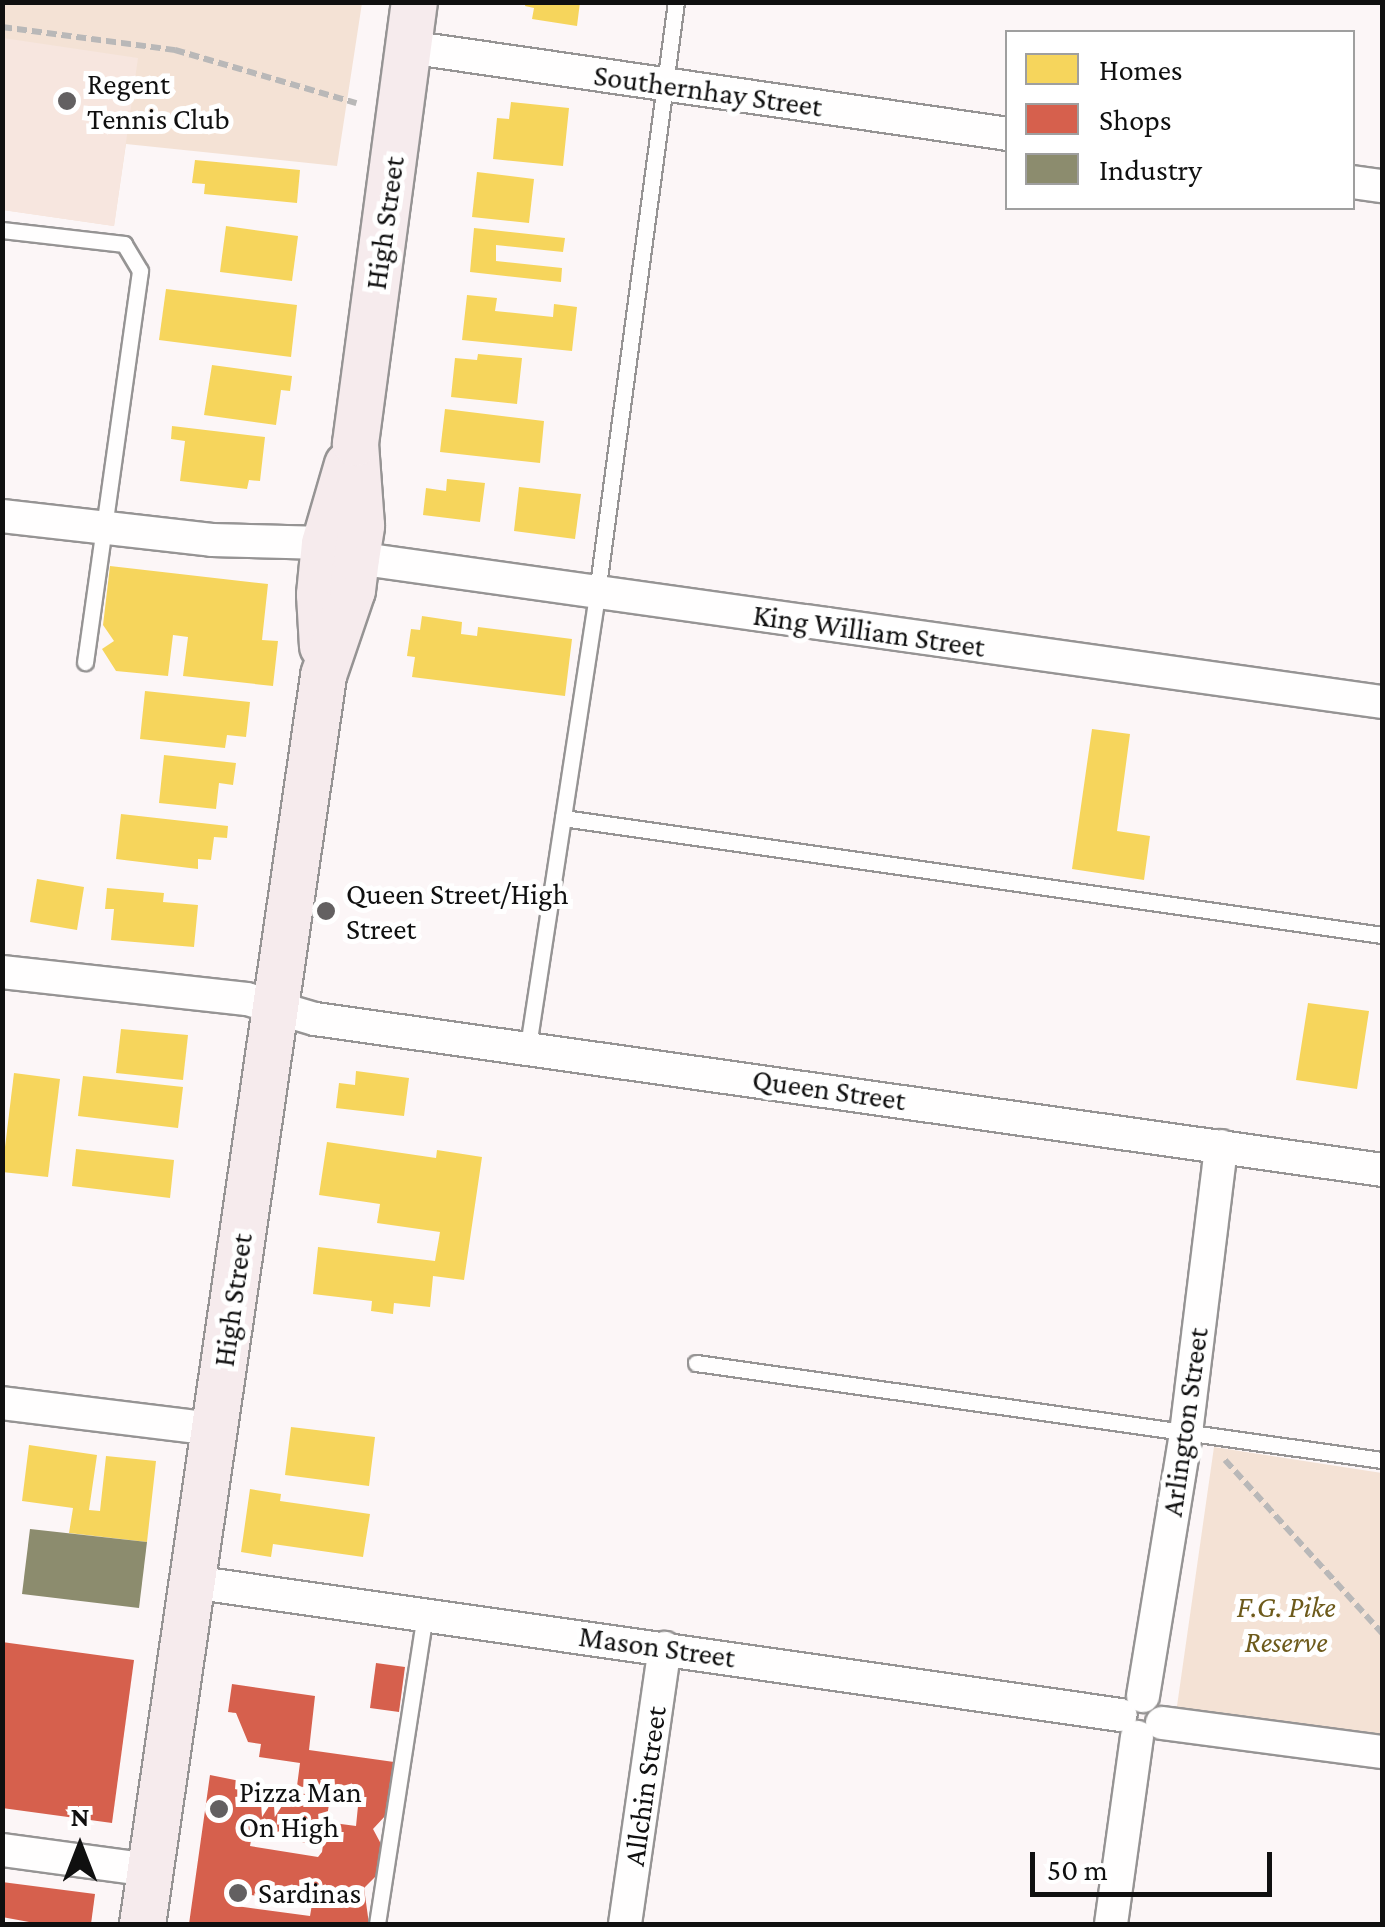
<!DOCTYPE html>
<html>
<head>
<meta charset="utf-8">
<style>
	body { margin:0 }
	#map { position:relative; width:1385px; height:1927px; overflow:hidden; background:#fcf6f7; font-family:"Crimson Pro",serif }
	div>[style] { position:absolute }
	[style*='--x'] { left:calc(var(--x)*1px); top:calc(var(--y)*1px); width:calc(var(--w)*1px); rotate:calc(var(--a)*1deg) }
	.green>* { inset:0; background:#f4e2d5 }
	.pitch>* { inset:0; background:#f7e6df }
	.homes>* { inset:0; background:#f6d55c }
	.shops>* { inset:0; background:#d6604d }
	.industry>* { inset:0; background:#8c8c6e }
	.path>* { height:6px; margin-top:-3px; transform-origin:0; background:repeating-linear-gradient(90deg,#b9b8b8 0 10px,transparent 0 15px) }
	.roads { filter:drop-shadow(2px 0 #969494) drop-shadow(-2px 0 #969494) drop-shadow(0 2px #969494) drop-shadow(0 -2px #969494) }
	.lane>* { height:15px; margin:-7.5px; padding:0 7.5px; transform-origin:7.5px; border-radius:7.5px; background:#fffefe }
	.street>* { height:32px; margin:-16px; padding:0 16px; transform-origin:16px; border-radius:16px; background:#fffefe }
	.secondary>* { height:45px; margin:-22.5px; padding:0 22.5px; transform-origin:22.5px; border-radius:22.5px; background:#f6ebed }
	.dots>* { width:28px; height:28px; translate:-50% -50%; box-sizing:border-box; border:5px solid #fff; border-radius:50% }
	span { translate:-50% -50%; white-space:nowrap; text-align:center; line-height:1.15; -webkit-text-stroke:10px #fff; paint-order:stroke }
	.poi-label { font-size:30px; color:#101010 }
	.left { translate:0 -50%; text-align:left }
	.street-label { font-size:30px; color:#101010 }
	.park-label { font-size:30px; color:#6d5a1b; font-style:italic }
	.frame { position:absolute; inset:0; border:5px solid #101010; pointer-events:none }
	.legend { position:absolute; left:1005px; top:30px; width:350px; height:180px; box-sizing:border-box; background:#fff; border:2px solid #9f9f9f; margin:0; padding:12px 18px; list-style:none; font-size:30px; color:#101010 }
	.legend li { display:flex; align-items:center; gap:20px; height:50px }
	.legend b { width:50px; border:2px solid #9f9f9f }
	.north { position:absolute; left:30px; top:1797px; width:100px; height:100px; -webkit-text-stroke:8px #fff; paint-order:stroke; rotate:0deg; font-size:28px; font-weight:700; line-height:40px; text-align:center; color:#101010 }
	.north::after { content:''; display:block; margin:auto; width:35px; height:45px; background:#101010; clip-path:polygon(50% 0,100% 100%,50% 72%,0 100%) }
	.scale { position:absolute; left:1030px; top:1852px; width:242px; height:45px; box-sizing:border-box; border:5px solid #101010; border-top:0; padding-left:12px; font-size:30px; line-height:35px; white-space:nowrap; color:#101010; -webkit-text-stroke:8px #fff; paint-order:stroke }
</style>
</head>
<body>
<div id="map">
	<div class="green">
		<i style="clip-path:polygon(3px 3px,362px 3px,337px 166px,126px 144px,114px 226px,3px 210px)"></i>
		<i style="clip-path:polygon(1214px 1447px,1382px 1473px,1382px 1742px,1176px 1713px)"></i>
	</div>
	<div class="pitch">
		<i style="clip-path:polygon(3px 38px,138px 58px,114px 226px,3px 210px)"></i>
	</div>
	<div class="homes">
		<i style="clip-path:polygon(526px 2px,580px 2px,577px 26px,532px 19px,534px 8px,525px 6px)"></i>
		<i style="clip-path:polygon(511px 102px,569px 108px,563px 166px,493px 159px,497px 118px,509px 119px)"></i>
		<i style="clip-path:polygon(195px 160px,300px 170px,297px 203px,204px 194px,205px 184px,192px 183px)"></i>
		<i style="clip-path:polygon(477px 172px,534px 179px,529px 223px,472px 217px)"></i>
		<i style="clip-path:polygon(226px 226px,298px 236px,292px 281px,220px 272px)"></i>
		<i style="clip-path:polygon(474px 228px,565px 238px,563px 252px,496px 245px,496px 261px,562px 268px,561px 282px,470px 272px)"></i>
		<i style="clip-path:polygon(166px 289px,297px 305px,291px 357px,159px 340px)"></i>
		<i style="clip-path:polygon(467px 295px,497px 298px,495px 311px,553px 317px,554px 304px,577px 307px,572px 351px,462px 340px)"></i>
		<i style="clip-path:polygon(478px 354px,522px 358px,517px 404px,451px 397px,455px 358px,477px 360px)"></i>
		<i style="clip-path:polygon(212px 365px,292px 376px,290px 391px,281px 390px,276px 425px,204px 415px)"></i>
		<i style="clip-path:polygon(445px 409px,544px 421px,540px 463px,440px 452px)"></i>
		<i style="clip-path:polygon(172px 426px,265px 437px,260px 481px,249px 480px,247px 489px,180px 481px,185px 441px,171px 439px)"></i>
		<i style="clip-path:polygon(447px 479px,485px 483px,480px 522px,423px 515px,426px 488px,446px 491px)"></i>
		<i style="clip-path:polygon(519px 487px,581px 494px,575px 539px,514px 531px)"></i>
		<i style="clip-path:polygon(110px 566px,268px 584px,262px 640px,278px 641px,273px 686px,183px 676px,188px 637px,173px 635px,168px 676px,116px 671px,102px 649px,114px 641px,103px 625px)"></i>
		<i style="clip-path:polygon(422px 616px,462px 622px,461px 634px,477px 636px,478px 627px,572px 639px,565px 696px,412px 677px,415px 657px,407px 656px,411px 629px,420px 630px)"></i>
		<i style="clip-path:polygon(145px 691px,250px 702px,246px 737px,227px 735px,225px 748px,140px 739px)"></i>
		<i style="clip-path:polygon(1092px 729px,1130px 734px,1117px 831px,1150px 836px,1144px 880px,1072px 869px)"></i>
		<i style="clip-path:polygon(164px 755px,236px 763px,233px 785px,219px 783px,216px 809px,159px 803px)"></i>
		<i style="clip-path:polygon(121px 814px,228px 826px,227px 838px,214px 837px,211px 860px,198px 859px,198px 869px,116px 859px)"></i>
		<i style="clip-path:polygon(37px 879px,84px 887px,77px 930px,30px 922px)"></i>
		<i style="clip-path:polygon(107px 888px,164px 893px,163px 902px,198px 905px,194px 947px,111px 940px,114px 909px,105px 909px)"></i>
		<i style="clip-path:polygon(1308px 1003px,1369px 1011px,1357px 1089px,1296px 1080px)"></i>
		<i style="clip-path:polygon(121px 1029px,188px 1035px,183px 1080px,116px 1073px)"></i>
		<i style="clip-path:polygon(356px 1071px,409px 1078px,404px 1116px,336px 1108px,339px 1083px,355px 1085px)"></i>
		<i style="clip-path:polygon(14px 1073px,60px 1079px,48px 1177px,2px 1172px)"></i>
		<i style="clip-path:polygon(83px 1076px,183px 1087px,178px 1128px,78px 1116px)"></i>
		<i style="clip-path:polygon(327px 1142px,436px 1158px,437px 1150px,482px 1157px,464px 1280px,433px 1276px,430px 1307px,394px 1303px,393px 1314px,371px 1311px,372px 1301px,313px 1294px,318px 1247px,435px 1261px,440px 1232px,377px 1223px,380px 1204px,319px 1195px)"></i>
		<i style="clip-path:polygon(76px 1149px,174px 1160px,170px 1198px,72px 1186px)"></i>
		<i style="clip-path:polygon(291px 1427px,375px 1437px,369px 1486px,285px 1475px)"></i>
		<i style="clip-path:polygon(29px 1445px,97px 1455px,89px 1510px,100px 1511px,106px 1456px,156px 1461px,147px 1542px,69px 1533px,73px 1508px,22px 1501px)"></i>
		<i style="clip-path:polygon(250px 1489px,281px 1494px,280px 1501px,370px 1514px,363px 1557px,273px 1544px,271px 1557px,241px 1552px)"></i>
	</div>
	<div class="shops">
		<i style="clip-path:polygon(2px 1642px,134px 1660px,112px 1823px,2px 1808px)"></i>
		<i style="clip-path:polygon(376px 1663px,405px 1667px,399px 1712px,370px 1708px)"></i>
		<i style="clip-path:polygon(evenodd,232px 1684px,315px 1696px,309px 1750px,394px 1762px,386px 1815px,373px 1829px,381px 1844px,378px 1874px,364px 1888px,369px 1924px,189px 1924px,210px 1775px,330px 1799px,326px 1822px,356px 1826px,359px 1796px,297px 1786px,300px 1763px,259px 1757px,261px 1744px,248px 1742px,236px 1713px,228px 1712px,232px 1684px,252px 1835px,323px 1845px,322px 1852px,318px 1857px,250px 1846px,252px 1835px,232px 1684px,238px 1893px,312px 1904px,310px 1916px,236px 1906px,238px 1893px)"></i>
		<i style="clip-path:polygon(2px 1882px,95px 1894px,91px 1924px,40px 1924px,2px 1917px)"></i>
	</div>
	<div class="industry">
		<i style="clip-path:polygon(30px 1529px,147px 1542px,139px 1608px,22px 1594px)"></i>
	</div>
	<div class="path">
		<i style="--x:2;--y:27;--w:175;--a:7.6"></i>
		<i style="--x:175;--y:50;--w:189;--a:16.3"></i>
		<i style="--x:1225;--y:1460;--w:234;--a:47.8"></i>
	</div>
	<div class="roads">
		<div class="lane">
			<i style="--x:2;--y:230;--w:123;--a:6.5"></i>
			<i style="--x:124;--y:244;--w:31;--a:59"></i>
			<i style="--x:140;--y:271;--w:395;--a:98"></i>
			<i style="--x:563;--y:818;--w:827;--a:8.13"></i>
			<i style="--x:528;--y:1046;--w:458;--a:-81.3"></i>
			<i style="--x:597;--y:593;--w:596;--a:-82.39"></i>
			<i style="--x:696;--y:1363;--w:693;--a:8.05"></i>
			<i style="--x:377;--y:1924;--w:314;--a:-81.2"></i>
		</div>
		<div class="street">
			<i style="--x:408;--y:47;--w:606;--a:8.25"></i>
			<i style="--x:1352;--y:182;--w:30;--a:8"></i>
			<i style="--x:2;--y:516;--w:211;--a:6.5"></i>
			<i style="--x:212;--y:540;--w:112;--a:1.5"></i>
			<i style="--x:356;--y:558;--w:1036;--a:7.99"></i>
			<i style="--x:2;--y:972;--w:246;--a:6.3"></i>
			<i style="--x:247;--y:999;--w:71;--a:16.4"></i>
			<i style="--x:315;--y:1019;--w:1078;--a:8.05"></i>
			<i style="--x:2;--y:1403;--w:214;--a:7"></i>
			<i style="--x:192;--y:1582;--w:938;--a:8.15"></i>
			<i style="--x:1143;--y:1696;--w:266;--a:-80.7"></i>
			<i style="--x:1186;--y:1433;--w:289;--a:-83"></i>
			<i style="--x:1162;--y:1723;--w:222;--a:7.5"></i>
			<i style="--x:2;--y:1850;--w:149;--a:7.7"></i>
			<i style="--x:625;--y:1924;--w:279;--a:-81.8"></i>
			<i style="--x:1111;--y:1924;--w:189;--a:-82.1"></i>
		</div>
		<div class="secondary">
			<i style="--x:322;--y:646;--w:52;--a:-93.3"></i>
			<i style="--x:319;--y:594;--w:51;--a:-84.4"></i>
			<i style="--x:324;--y:543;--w:82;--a:-73.8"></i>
			<i style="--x:142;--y:1924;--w:1262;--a:-81.75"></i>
			<i style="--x:323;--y:675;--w:90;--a:-71.2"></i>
			<i style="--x:352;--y:590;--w:32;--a:-83"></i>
			<i style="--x:356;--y:558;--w:33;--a:-81"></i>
			<i style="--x:361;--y:525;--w:82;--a:-94.2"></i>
			<i style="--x:355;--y:443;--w:445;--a:-82.4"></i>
		</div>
	</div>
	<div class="dots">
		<i style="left:67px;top:101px;background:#636061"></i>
		<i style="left:326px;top:911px;background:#636061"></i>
		<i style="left:219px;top:1809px;background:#636061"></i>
		<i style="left:238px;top:1893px;background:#636061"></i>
	</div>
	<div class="poi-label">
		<span class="left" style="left:87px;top:101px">Regent<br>Tennis Club</span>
		<span class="left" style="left:346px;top:911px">Queen Street/High<br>Street</span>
		<span class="left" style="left:239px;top:1809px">Pizza Man<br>On High</span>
		<span class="left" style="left:258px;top:1893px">Sardinas</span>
	</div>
	<div class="street-label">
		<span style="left:708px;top:91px;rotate:8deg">Southernhay Street</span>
		<span style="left:385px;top:223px;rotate:-82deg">High Street</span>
		<span style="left:869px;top:631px;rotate:8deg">King William Street</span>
		<span style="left:829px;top:1090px;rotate:8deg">Queen Street</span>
		<span style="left:233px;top:1300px;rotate:-82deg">High Street</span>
		<span style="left:1185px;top:1422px;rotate:-82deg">Arlington Street</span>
		<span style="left:657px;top:1647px;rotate:8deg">Mason Street</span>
		<span style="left:645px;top:1786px;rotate:-82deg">Allchin Street</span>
	</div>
	<div class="park-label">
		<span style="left:1286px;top:1624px">F.G. Pike<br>Reserve</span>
	</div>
	<div class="frame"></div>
	<ul class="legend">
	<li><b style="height:28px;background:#f6d55c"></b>Homes</li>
	<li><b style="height:28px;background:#d6604d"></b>Shops</li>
	<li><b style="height:28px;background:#8c8c6e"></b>Industry</li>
	</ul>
	<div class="north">N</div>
	<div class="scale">50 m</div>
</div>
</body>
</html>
